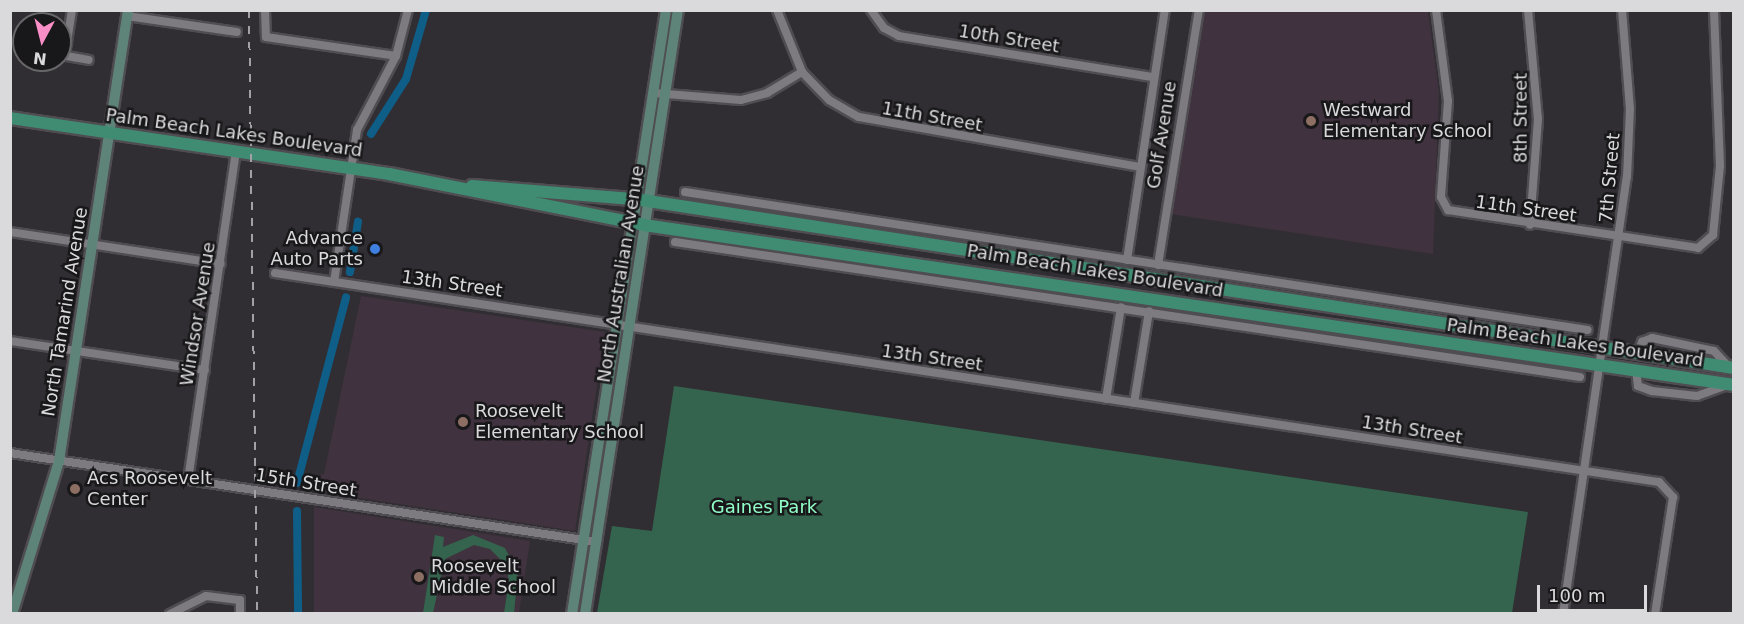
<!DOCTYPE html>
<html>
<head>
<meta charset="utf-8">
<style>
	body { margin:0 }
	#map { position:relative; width:1744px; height:624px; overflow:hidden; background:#312e33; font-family:"DejaVu Sans",sans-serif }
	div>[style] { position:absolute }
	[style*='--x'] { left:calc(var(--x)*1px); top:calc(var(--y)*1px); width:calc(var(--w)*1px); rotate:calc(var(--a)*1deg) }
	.education>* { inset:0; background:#40323e }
	.green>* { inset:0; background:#34644d }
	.canal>* { height:8px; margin:-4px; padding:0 4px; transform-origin:4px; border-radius:4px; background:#0e5e88 }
	.roads { filter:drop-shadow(2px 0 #4f4d51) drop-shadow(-2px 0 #4f4d51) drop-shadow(0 2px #4f4d51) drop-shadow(0 -2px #4f4d51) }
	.street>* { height:8px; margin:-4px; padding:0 4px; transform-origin:4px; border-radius:4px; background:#7d7b80 }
	.secondary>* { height:10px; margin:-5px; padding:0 5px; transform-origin:5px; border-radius:5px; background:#5e8479 }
	.primary>* { height:12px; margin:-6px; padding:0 6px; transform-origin:6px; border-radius:6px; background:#3f8c72 }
	.rail>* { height:2px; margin-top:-1px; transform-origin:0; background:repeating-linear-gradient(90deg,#a3a1a5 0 8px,transparent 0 16px) }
	.dots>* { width:16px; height:16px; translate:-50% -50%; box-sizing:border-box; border:3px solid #181719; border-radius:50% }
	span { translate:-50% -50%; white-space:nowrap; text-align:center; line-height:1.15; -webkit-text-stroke:5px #181719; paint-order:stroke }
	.street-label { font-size:18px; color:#dad9dc }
	.poi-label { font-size:18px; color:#dad9dc }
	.left { translate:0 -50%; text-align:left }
	.right { translate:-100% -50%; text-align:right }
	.park-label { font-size:18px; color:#90ffc8 }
	.frame { position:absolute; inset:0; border:12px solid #dad9dc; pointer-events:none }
	.north { position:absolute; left:12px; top:12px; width:60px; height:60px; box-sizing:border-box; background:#181719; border:2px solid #666567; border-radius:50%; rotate:187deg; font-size:16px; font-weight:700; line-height:24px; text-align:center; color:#dad9dc }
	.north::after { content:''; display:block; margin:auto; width:21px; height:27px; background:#fa8fc8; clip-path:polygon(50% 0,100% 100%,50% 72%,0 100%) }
	.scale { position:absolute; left:1537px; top:585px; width:110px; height:27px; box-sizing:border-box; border:3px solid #dad9dc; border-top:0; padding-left:8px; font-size:18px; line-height:21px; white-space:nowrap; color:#dad9dc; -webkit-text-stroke:4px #181719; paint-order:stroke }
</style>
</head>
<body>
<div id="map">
	<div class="education">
		<i style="clip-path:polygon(1204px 11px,1428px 11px,1439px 92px,1433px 254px,1171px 214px)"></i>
		<i style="clip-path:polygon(361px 296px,605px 332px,575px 531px,314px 491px,317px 475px,324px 474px)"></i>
		<i style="clip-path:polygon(314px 507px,530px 541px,519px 613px,314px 613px)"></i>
	</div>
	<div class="green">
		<i style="clip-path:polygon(674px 386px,1528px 512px,1512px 613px,597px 613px,612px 526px,652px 531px)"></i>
		<i style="clip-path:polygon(435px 535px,444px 537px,443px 547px,473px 535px,505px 548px,518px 573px,514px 613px,504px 613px,509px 580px,505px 564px,490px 549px,474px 545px,445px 559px,433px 613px,423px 613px)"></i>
	</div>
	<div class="canal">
		<i style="--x:371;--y:134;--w:65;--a:-57.5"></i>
		<i style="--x:406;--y:79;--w:72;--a:-73.8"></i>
		<i style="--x:350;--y:272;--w:51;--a:-80.9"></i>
		<i style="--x:297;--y:483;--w:192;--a:-75.2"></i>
		<i style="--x:297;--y:511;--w:103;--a:89.4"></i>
	</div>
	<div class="roads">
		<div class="street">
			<i style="--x:265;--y:10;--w:27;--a:88"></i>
			<i style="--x:266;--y:37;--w:131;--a:8.3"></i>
			<i style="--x:777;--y:10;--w:67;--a:68"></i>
			<i style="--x:802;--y:72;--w:39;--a:46"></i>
			<i style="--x:829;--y:100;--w:34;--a:30"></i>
			<i style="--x:859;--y:117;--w:285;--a:10.1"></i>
			<i style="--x:871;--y:10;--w:22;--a:54"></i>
			<i style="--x:884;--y:28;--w:17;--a:28"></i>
			<i style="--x:899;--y:36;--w:257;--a:9.2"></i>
			<i style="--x:1436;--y:10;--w:92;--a:82.5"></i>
			<i style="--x:1448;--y:101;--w:96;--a:94.2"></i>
			<i style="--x:1441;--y:197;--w:15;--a:62"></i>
			<i style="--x:1448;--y:210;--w:253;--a:8.6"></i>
			<i style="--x:1698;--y:248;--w:20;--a:-41"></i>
			<i style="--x:1713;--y:235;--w:69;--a:-84.2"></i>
			<i style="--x:1720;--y:166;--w:156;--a:-92.2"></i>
			<i style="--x:1528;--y:10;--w:109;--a:84.8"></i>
			<i style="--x:1538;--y:119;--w:106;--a:94.3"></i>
			<i style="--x:127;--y:16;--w:111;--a:8.3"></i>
			<i style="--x:61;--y:55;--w:28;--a:10"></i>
			<i style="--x:65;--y:55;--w:46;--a:-81.2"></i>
			<i style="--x:654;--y:93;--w:87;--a:4.6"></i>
			<i style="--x:741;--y:100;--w:27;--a:-15"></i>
			<i style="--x:767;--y:93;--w:41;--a:-31"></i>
			<i style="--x:685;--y:192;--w:913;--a:8.69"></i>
			<i style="--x:10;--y:232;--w:213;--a:8.6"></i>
			<i style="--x:675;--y:242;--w:915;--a:8.48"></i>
			<i style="--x:1127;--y:260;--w:253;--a:-81.4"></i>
			<i style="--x:1158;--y:265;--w:258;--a:-80.9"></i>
			<i style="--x:275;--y:273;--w:1400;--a:8.59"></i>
			<i style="--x:1659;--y:482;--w:21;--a:47"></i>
			<i style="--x:1673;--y:497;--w:118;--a:98.7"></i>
			<i style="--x:334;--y:282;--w:154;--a:-81.4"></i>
			<i style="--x:357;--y:130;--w:84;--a:-62.2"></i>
			<i style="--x:396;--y:56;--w:48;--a:-75.4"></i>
			<i style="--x:10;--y:341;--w:197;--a:8.5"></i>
			<i style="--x:1638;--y:353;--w:12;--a:-70"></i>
			<i style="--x:1642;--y:342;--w:11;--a:-22"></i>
			<i style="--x:1652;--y:338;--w:63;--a:11.8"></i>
			<i style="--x:1714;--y:351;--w:22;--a:47"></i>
			<i style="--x:1636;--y:370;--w:16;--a:83"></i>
			<i style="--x:1638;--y:386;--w:15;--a:20"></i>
			<i style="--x:1652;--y:391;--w:45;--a:6.3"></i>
			<i style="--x:1697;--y:396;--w:35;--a:-20"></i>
			<i style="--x:1106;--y:399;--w:93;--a:-80.7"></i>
			<i style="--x:1134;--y:403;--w:93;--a:-80.7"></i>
			<i style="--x:10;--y:453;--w:594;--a:8.62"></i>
			<i style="--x:188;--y:480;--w:331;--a:-81.7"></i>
			<i style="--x:170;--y:614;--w:40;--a:-26.6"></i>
			<i style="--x:206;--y:596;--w:34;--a:7"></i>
			<i style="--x:240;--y:600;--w:14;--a:90"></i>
			<i style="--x:1563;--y:614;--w:442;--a:-81.7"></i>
			<i style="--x:1627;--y:177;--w:68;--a:-87.5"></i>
			<i style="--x:1630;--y:109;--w:99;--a:-94.6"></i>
		</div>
		<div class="secondary">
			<i style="--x:12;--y:614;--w:160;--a:-72.9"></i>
			<i style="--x:59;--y:461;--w:456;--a:-81.3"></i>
			<i style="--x:572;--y:614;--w:611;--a:-81.15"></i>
			<i style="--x:585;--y:614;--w:611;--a:-81.25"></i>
		</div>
		<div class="primary">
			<i style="--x:10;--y:118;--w:383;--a:8.4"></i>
			<i style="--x:389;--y:174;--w:260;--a:11.3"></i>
			<i style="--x:644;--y:225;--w:1102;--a:8.35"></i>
			<i style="--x:472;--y:186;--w:164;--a:4.6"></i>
			<i style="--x:635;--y:199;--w:1112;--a:8.74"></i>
		</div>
	</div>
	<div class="rail">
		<i style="--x:249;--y:10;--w:604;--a:89.24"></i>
	</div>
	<div class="dots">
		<i style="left:1311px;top:121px;background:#8d6e63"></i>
		<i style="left:375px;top:249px;background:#3f7fe0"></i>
		<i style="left:463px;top:422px;background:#8d6e63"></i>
		<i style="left:75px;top:489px;background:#8d6e63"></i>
		<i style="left:419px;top:577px;background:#8d6e63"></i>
	</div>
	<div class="street-label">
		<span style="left:1009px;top:39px;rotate:9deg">10th Street</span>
		<span style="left:932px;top:117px;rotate:10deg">11th Street</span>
		<span style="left:1521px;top:118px;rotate:-90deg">8th Street</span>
		<span style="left:234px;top:133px;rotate:8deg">Palm Beach Lakes Boulevard</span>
		<span style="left:1162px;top:135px;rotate:-81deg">Golf Avenue</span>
		<span style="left:1610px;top:178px;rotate:-85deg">7th Street</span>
		<span style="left:1526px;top:209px;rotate:8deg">11th Street</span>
		<span style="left:1095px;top:271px;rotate:9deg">Palm Beach Lakes Boulevard</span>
		<span style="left:621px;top:274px;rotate:-81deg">North Australian Avenue</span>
		<span style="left:452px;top:284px;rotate:8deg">13th Street</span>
		<span style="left:65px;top:312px;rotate:-81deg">North Tamarind Avenue</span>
		<span style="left:198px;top:314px;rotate:-81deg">Windsor Avenue</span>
		<span style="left:1575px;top:343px;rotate:8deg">Palm Beach Lakes Boulevard</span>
		<span style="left:932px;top:358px;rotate:8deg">13th Street</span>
		<span style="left:1412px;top:430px;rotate:9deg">13th Street</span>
		<span style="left:306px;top:483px;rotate:9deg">15th Street</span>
	</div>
	<div class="poi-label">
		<span class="left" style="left:1323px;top:121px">Westward<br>Elementary School</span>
		<span class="right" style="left:363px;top:249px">Advance<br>Auto Parts</span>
		<span class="left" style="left:475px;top:422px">Roosevelt<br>Elementary School</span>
		<span class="left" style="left:87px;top:489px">Acs Roosevelt<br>Center</span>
		<span class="left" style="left:431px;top:577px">Roosevelt<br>Middle School</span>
	</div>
	<div class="park-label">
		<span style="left:764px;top:507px">Gaines Park</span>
	</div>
	<div class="frame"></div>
	<div class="north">N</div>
	<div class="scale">100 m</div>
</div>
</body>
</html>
